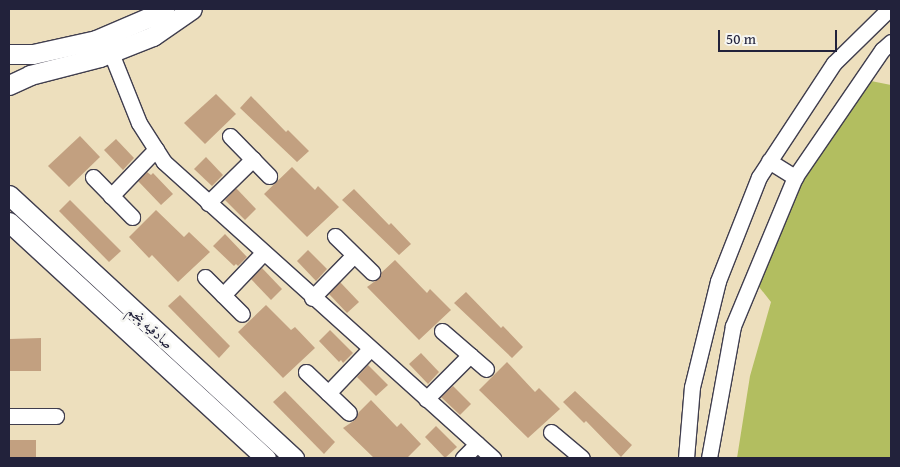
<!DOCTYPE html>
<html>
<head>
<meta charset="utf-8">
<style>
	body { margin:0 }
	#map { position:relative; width:900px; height:467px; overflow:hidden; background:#eddfbd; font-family:"Gentium Book Plus",Amiri,serif }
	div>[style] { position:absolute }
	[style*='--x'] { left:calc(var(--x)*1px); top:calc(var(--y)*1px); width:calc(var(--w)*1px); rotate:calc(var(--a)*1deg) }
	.green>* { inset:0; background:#b2be60 }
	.building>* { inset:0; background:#c2a080 }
	.roads { filter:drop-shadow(1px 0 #403e4e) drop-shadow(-1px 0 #403e4e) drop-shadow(0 1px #403e4e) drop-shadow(0 -1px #403e4e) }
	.minor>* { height:15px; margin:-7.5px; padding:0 7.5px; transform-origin:7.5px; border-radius:7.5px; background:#fff }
	.tertiary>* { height:19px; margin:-9.5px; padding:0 9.5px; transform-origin:9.5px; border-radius:9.5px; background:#fff }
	span { translate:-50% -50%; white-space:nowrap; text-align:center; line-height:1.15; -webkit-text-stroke:5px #f6f6f2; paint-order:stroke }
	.street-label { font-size:15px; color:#22223b }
	.frame { position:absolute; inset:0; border:10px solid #22223b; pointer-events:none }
	.scale { position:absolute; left:718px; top:30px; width:119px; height:22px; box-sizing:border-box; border:2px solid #22223b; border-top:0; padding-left:6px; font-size:15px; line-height:18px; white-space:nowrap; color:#22223b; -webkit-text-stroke:4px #f6f6f2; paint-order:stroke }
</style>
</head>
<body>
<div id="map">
	<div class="green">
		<i style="clip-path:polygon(866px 80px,891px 85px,891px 458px,737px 458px,750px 376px,771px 302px,756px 283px,773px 234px,806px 173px)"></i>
	</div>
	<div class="building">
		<i style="clip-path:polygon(216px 94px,236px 114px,205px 144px,184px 123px)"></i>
		<i style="clip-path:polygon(251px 96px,286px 132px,288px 130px,309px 151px,297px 162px,240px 108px)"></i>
		<i style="clip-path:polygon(80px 136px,100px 157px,69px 187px,48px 166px)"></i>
		<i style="clip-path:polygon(116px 139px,134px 158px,123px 170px,104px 150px)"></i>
		<i style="clip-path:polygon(206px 157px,223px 175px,212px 186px,194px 169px)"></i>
		<i style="clip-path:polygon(292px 167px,315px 190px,318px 186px,339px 207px,307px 237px,264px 194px)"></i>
		<i style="clip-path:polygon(147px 172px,151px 175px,153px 173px,173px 194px,161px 205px,138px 181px)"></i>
		<i style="clip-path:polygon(236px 188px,256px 209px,245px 220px,225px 200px)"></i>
		<i style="clip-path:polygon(354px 189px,389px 225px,391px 223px,411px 244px,399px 255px,342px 200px)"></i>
		<i style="clip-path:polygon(70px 200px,121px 251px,109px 262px,59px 211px)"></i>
		<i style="clip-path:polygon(156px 210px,184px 237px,189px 232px,210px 252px,178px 282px,152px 255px,149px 258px,129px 237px)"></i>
		<i style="clip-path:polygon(225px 234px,247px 257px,238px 266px,236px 264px,234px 266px,213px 246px)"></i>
		<i style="clip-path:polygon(308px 250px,327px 269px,316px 281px,297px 261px)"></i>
		<i style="clip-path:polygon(395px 260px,427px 293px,430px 289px,451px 310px,419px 340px,367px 287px,378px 279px,381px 273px)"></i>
		<i style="clip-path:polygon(262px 268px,282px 289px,271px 300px,251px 279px)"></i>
		<i style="clip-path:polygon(340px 282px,359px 302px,347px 313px,329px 294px)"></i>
		<i style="clip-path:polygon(466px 292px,501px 328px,503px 326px,523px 347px,512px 358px,454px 303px)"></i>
		<i style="clip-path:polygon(180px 295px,230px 346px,219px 358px,168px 306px)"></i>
		<i style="clip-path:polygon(266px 305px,291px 330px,295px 327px,315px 348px,283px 378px,238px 332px)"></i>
		<i style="clip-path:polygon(330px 330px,353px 353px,343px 363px,341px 360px,339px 362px,319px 341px)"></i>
		<i style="clip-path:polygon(41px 338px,41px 371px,9px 371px,9px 339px)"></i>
		<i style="clip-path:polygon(421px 353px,439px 372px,428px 384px,409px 364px)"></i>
		<i style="clip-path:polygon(507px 362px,535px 392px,539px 388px,560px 409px,528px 438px,479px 390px)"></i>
		<i style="clip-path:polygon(368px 365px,388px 385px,376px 396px,357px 377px)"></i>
		<i style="clip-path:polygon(453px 386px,471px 404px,460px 415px,441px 397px)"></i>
		<i style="clip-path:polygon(285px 391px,335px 442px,324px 454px,273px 402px)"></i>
		<i style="clip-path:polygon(575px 391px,632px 445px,621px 457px,586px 421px,584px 423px,563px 402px)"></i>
		<i style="clip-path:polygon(371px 400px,397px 427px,401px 423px,421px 444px,407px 458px,374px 458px,343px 428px,355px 420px,359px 412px)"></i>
		<i style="clip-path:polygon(436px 426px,457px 447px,445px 458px,425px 437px)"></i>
		<i style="clip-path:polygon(9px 440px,36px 440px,36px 458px,9px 458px)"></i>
	</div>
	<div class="roads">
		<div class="minor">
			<i style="--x:111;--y:53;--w:75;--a:68.2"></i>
			<i style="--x:139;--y:123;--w:46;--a:57.3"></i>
			<i style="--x:164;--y:162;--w:443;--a:42"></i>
			<i style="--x:230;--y:136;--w:56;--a:45.7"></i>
			<i style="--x:769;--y:161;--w:31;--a:32"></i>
			<i style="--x:93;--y:177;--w:56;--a:45.7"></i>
			<i style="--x:111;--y:196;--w:65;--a:-46.2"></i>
			<i style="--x:208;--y:203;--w:63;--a:-44.4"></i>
			<i style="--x:335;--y:236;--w:52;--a:44.2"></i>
			<i style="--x:205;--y:277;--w:52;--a:45"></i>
			<i style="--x:223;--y:295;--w:58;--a:-46.4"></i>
			<i style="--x:312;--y:298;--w:60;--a:-45.7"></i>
			<i style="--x:442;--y:331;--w:58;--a:40.8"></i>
			<i style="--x:306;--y:372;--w:59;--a:43.6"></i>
			<i style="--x:328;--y:393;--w:61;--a:-46.3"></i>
			<i style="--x:426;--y:399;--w:62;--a:-45"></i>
			<i style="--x:9;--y:416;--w:47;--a:0"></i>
			<i style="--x:551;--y:432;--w:40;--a:40"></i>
			<i style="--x:463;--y:458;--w:20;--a:-45"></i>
			<i style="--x:686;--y:458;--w:71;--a:-85.2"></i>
			<i style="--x:692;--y:387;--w:109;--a:-76.2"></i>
			<i style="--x:718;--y:281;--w:112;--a:-68.5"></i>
			<i style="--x:759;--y:177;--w:136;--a:-56.7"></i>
			<i style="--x:834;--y:63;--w:77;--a:-44.5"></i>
			<i style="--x:709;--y:458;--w:134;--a:-79.7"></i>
			<i style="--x:733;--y:326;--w:161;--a:-67.4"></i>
			<i style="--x:795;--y:177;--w:154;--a:-55.6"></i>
			<i style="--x:882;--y:50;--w:12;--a:-42"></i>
		</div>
		<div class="tertiary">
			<i style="--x:9;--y:54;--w:24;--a:0"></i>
			<i style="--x:33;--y:54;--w:65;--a:-12.5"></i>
			<i style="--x:96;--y:40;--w:66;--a:-23.1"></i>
			<i style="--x:157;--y:14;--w:9;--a:-36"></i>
			<i style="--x:9;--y:85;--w:23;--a:-25"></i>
			<i style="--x:30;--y:75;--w:72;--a:-14.4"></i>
			<i style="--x:100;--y:57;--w:57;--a:-21.6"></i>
			<i style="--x:153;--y:36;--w:47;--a:-34.7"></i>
			<i style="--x:9;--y:195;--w:388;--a:42.7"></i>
			<i style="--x:9;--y:222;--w:349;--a:42.6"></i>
		</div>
	</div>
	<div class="street-label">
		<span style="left:151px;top:327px;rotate:43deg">صادقیه پنجم</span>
	</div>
	<div class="frame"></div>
	<div class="scale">50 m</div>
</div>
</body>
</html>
